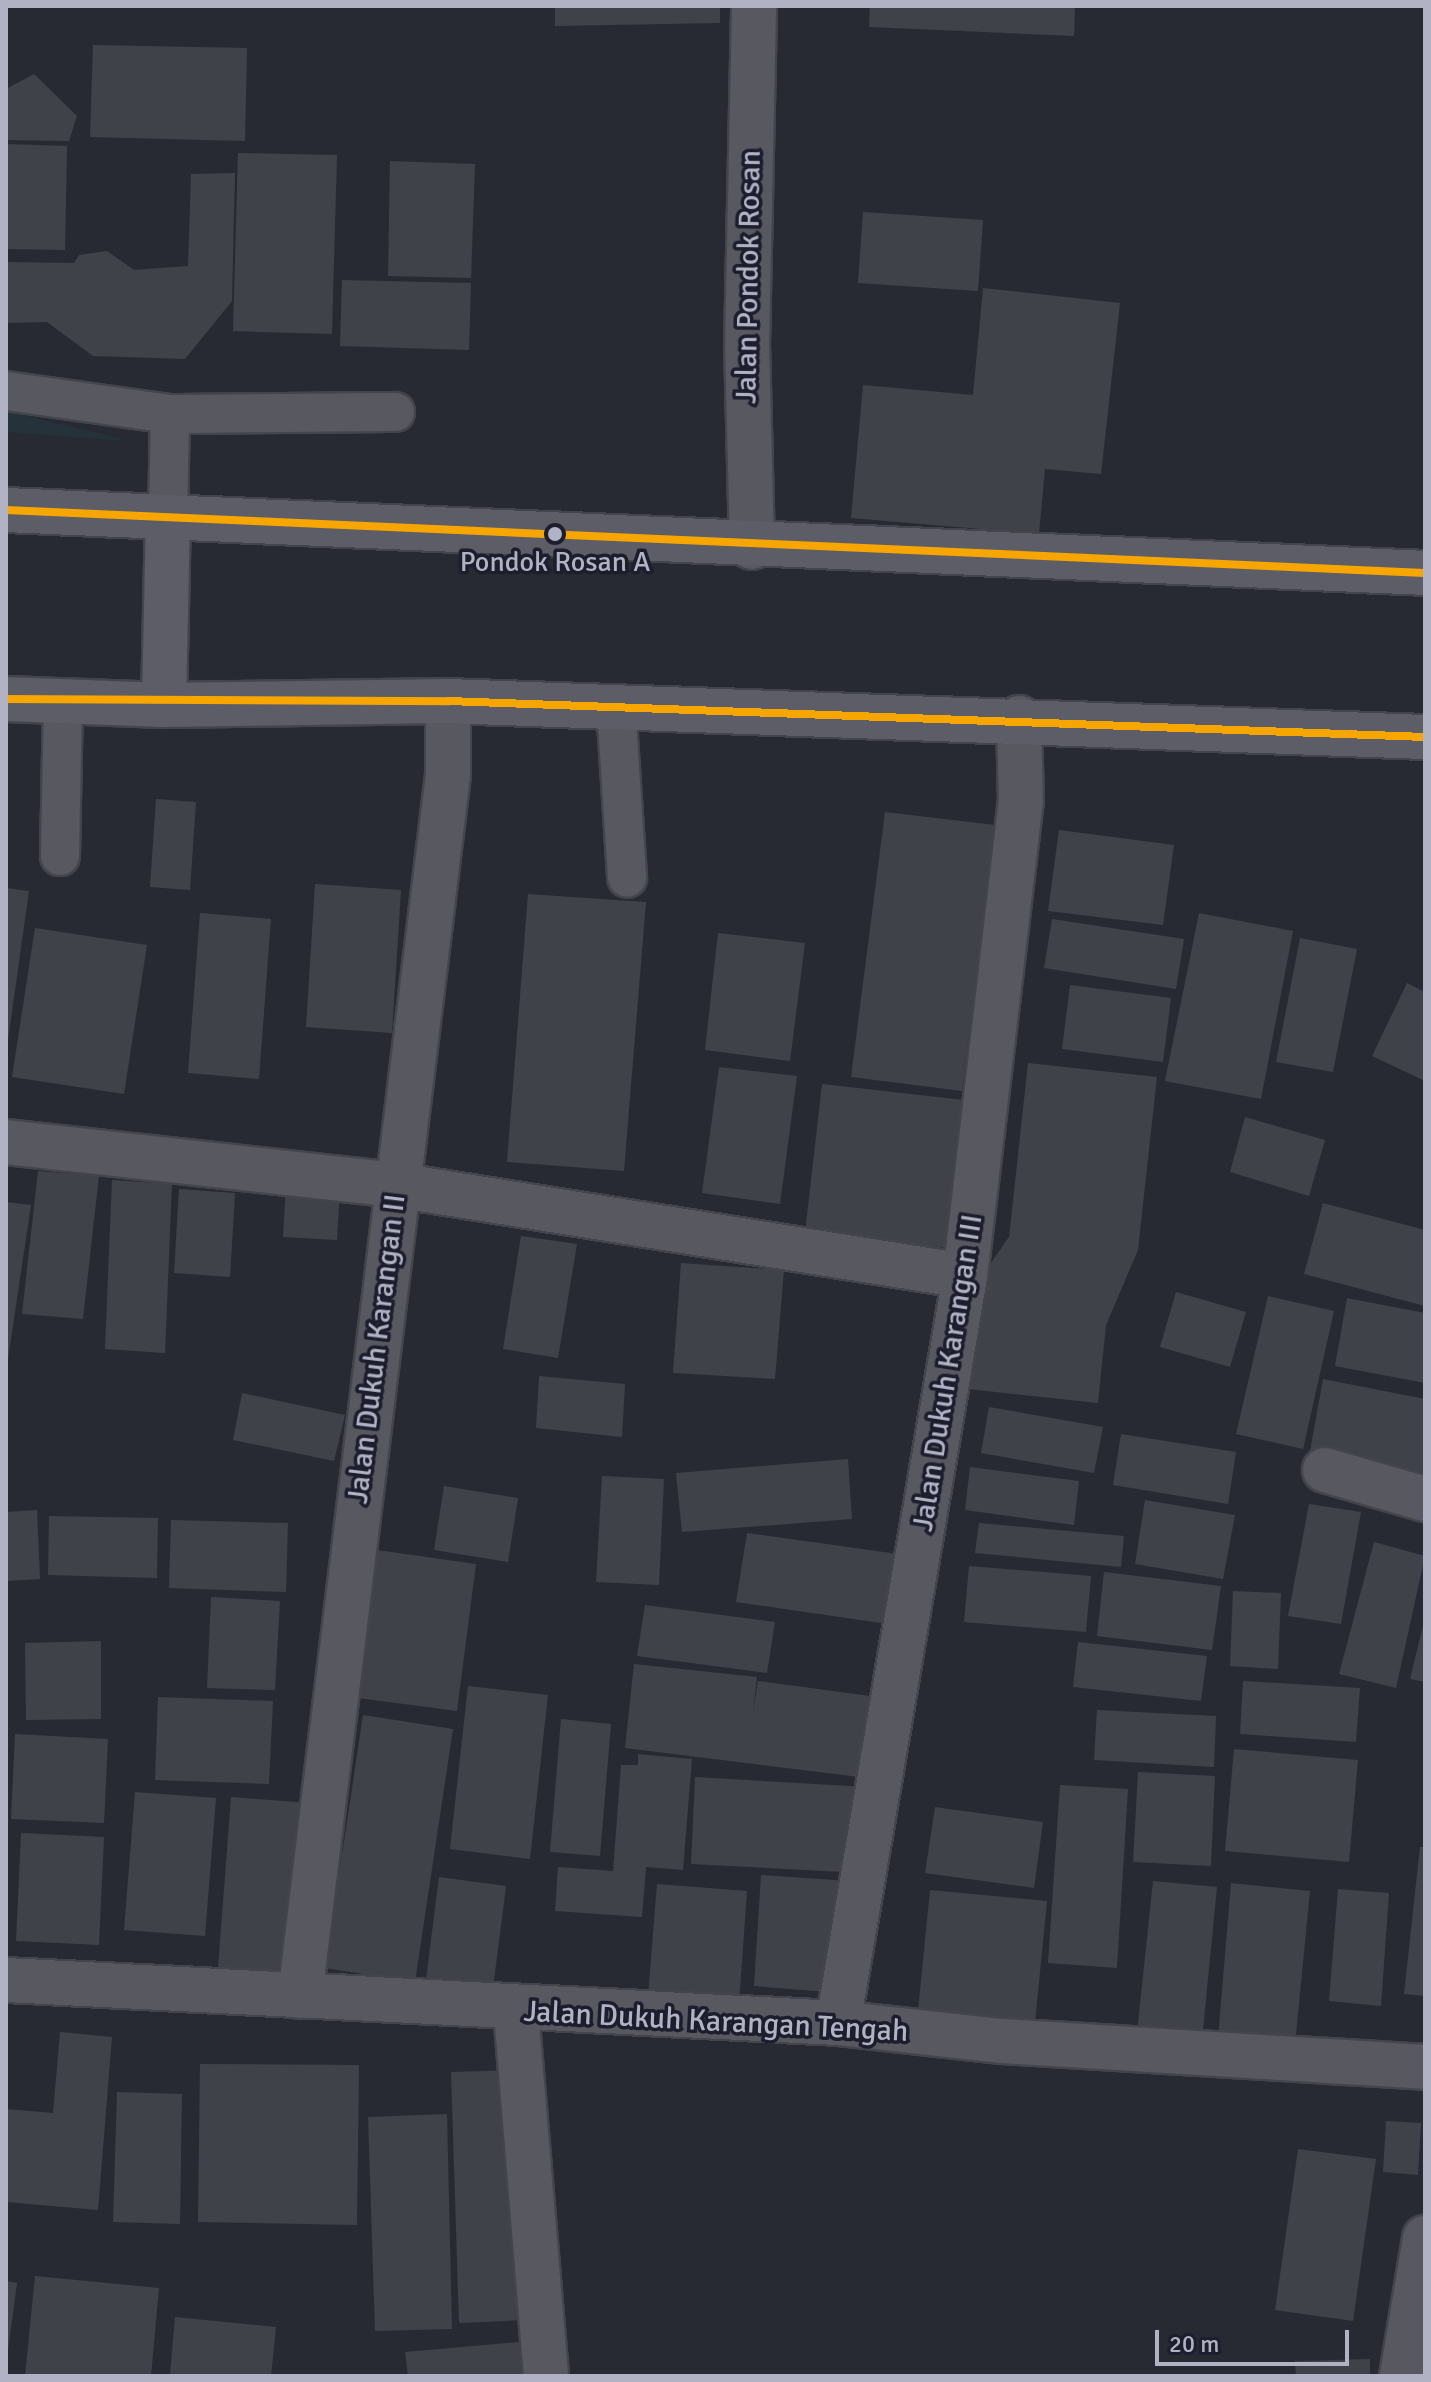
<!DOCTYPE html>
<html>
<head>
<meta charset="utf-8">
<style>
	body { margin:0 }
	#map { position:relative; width:1431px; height:2382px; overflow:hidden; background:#282a33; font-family:Signika,sans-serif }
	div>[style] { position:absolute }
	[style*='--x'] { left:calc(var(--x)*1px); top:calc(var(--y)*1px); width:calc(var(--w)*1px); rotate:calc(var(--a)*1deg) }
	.green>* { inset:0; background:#263239 }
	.building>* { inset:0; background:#40424a }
	.roads { filter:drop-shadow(2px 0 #44454c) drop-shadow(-2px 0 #44454c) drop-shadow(0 2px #44454c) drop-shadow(0 -2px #44454c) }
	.service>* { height:38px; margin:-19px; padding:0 19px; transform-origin:19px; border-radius:19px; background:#585861 }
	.minor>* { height:44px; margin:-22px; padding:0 22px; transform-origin:22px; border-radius:22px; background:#585861 }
	.secondary>* { height:44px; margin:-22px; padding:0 22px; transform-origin:22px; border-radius:22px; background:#5c5d66 }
	.bus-1>* { height:8px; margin:-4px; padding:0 4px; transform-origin:4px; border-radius:4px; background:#f7a600 }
	.dots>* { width:22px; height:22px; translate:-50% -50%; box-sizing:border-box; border:4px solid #1c1e2d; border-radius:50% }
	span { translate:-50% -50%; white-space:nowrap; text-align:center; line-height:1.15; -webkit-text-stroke:7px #1c1e2d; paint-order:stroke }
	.bus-label { font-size:28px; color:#b1b3c4 }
	.street-label { font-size:30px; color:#b1b3c4 }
	.frame { position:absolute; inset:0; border:8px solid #b1b3c4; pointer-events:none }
	.scale { position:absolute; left:1155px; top:2330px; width:194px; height:36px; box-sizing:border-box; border:4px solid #b1b3c4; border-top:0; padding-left:10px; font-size:24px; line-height:28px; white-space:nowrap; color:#b1b3c4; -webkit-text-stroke:6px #1c1e2d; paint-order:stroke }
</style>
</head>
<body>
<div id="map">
	<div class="green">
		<i style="clip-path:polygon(6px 411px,130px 441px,6px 432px)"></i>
	</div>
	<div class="building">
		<i style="clip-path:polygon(555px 6px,720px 6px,720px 23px,555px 26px)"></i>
		<i style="clip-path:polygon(870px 6px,1075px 6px,1074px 36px,869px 27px)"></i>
		<i style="clip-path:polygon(93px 45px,247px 48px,245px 141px,90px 137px)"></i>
		<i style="clip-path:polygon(34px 74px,77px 116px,69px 141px,6px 140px,6px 89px)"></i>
		<i style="clip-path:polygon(6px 144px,67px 146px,65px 250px,6px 249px)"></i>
		<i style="clip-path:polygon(238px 153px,337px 155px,332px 334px,233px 331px)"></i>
		<i style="clip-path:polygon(390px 161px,475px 164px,471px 278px,388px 276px)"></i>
		<i style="clip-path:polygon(235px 173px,232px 301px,185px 359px,93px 356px,47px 322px,6px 323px,6px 262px,74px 263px,79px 255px,107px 251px,134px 270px,188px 266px,191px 174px)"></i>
		<i style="clip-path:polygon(863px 212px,983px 220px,978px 291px,858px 283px)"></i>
		<i style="clip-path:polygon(342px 280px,471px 283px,469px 350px,340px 346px)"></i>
		<i style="clip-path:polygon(983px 288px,1120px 303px,1101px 474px,1045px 469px,1039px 534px,851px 518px,863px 385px,973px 395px)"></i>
		<i style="clip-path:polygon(156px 799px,196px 802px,190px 890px,150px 887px)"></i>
		<i style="clip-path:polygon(885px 812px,995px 825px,962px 1091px,851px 1077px)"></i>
		<i style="clip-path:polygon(1059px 830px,1174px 845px,1163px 925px,1048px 911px)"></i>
		<i style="clip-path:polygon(315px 884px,401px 890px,392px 1033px,306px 1027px)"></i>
		<i style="clip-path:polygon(6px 888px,29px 891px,8px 1040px,6px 1040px)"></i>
		<i style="clip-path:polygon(528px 894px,646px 902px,624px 1171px,507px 1162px)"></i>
		<i style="clip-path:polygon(200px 913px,271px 919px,259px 1079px,188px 1073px)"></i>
		<i style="clip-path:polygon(1199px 913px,1293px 931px,1261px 1099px,1165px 1081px)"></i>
		<i style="clip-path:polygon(1052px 919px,1184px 939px,1176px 989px,1044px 968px)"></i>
		<i style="clip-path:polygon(35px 928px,147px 945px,124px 1094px,12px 1077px)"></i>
		<i style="clip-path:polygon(718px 933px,805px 943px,790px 1061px,705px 1050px)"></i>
		<i style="clip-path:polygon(1300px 938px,1357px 949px,1333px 1072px,1276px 1062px)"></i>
		<i style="clip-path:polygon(1407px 983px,1425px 992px,1425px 1081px,1372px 1056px)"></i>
		<i style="clip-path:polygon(1070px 985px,1171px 998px,1163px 1062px,1062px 1049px)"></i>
		<i style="clip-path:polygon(1028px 1063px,1157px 1077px,1138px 1250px,1106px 1325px,1098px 1403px,968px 1389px,979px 1280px,1009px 1237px)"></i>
		<i style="clip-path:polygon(719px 1067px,797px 1076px,780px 1204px,702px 1193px)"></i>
		<i style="clip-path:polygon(822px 1084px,973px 1101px,956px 1249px,805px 1233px)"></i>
		<i style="clip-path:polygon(1245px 1117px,1325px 1140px,1309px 1196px,1230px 1172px)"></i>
		<i style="clip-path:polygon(38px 1171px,99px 1176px,83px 1319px,22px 1314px)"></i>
		<i style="clip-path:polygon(112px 1180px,172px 1184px,165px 1353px,105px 1349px)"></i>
		<i style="clip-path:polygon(286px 1184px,340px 1187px,337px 1240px,283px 1237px)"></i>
		<i style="clip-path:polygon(179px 1189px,235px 1193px,230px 1277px,174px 1273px)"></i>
		<i style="clip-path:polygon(6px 1202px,31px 1205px,8px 1359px,6px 1359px)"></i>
		<i style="clip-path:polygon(1323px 1203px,1425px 1230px,1425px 1306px,1304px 1274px)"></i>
		<i style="clip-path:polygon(521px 1236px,577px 1244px,558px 1358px,503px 1349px)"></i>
		<i style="clip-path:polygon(681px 1263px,784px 1270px,775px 1379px,673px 1373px)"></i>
		<i style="clip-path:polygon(1176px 1292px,1246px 1312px,1230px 1367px,1160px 1347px)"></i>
		<i style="clip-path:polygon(1268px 1296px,1334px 1311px,1303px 1449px,1236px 1434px)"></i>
		<i style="clip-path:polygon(1347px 1298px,1425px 1313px,1425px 1383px,1335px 1366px)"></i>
		<i style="clip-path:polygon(539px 1376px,625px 1384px,622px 1437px,536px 1428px)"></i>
		<i style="clip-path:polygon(1323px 1379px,1425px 1399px,1425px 1480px,1309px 1457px)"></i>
		<i style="clip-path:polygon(242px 1393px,345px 1415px,334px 1461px,233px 1440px)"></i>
		<i style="clip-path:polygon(989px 1407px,1103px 1427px,1094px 1473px,981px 1453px)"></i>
		<i style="clip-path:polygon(1121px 1434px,1236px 1452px,1228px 1504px,1113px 1485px)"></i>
		<i style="clip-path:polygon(848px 1459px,852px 1519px,682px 1532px,676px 1473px)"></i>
		<i style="clip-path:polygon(970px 1467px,1079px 1481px,1074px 1525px,965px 1510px)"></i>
		<i style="clip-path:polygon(602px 1476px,664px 1479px,659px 1585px,596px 1582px)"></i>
		<i style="clip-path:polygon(444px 1486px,518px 1498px,508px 1562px,434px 1550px)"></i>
		<i style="clip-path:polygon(1145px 1500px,1235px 1515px,1223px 1579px,1135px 1564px)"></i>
		<i style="clip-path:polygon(1309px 1504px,1361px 1512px,1341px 1624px,1288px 1616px)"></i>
		<i style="clip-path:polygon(37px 1510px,40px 1579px,6px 1581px,6px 1512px)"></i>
		<i style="clip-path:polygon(49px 1516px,158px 1518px,157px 1578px,48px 1575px)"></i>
		<i style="clip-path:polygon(171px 1520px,288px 1523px,286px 1592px,169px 1588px)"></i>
		<i style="clip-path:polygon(979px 1523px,1124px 1536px,1121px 1567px,975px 1553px)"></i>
		<i style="clip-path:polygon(747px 1533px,898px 1554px,888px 1624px,736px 1602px)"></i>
		<i style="clip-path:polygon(1374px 1542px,1425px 1556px,1396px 1688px,1339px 1674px)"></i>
		<i style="clip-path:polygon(377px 1550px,476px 1564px,457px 1711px,358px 1698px)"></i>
		<i style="clip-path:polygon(969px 1566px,1091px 1576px,1086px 1632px,964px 1622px)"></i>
		<i style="clip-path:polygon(1104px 1572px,1221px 1586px,1212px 1650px,1097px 1636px)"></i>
		<i style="clip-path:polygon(1233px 1591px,1281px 1593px,1278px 1669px,1230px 1666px)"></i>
		<i style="clip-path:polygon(211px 1597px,280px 1601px,275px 1690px,207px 1688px)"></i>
		<i style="clip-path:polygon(645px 1605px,775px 1622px,767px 1673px,637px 1656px)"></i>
		<i style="clip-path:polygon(1425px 1618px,1425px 1682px,1410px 1679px)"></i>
		<i style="clip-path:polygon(101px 1641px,101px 1719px,26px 1720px,25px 1643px)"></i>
		<i style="clip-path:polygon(1078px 1642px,1207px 1656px,1201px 1701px,1073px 1687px)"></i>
		<i style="clip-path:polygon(634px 1664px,757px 1677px,753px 1713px,758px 1681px,870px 1696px,859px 1777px,625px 1748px)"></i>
		<i style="clip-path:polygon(1243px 1681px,1360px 1688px,1356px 1742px,1240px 1734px)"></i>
		<i style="clip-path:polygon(468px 1686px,548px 1695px,530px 1859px,450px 1849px)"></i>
		<i style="clip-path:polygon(158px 1697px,273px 1701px,269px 1784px,155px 1780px)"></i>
		<i style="clip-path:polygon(1097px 1710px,1216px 1716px,1214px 1767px,1094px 1760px)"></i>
		<i style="clip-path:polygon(363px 1715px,453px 1729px,415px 1982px,325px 1968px)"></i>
		<i style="clip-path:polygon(561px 1719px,611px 1724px,600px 1856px,550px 1852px)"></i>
		<i style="clip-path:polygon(15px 1734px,108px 1739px,104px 1823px,11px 1819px)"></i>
		<i style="clip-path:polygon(1234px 1749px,1358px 1760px,1349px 1862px,1225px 1851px)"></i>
		<i style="clip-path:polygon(638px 1754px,692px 1759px,683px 1870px,646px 1867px,642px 1917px,555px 1911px,558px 1867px,613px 1871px,621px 1765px,638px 1765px)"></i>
		<i style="clip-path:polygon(1138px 1772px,1215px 1776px,1211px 1866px,1133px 1862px)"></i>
		<i style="clip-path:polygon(695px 1777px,867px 1787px,862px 1873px,691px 1864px)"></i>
		<i style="clip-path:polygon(1060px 1785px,1128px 1789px,1117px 1968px,1048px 1963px)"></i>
		<i style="clip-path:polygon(135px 1792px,216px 1798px,205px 1936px,124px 1930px)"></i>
		<i style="clip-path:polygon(231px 1797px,310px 1803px,295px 1975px,218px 1968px)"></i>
		<i style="clip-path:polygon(935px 1807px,1043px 1822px,1034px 1888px,925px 1873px)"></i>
		<i style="clip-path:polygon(21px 1833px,104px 1837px,99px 1945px,16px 1941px)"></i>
		<i style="clip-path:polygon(1420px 1847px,1425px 1847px,1425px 1996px,1404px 1994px)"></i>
		<i style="clip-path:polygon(761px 1875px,848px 1881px,840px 1993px,754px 1986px)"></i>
		<i style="clip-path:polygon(439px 1877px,506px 1886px,492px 1996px,425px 1987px)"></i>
		<i style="clip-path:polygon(1153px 1881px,1217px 1887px,1202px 2040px,1137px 2033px)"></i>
		<i style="clip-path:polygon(1231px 1883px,1310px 1891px,1295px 2044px,1218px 2038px)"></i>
		<i style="clip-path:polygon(657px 1884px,747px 1891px,739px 2003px,648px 1996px)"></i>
		<i style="clip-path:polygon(1338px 1889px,1389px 1893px,1381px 2006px,1329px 2001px)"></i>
		<i style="clip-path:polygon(930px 1890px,1047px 1901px,1034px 2033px,917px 2021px)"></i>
		<i style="clip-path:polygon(60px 2032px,112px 2037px,98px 2210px,6px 2202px,6px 2109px,53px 2113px)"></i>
		<i style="clip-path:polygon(200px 2064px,359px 2065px,357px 2225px,198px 2222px)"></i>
		<i style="clip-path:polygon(517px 2070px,525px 2320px,459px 2323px,451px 2072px)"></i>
		<i style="clip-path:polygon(117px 2092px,182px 2094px,180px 2224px,113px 2222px)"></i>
		<i style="clip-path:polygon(447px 2114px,452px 2329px,375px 2331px,368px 2117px)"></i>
		<i style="clip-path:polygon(1386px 2121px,1421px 2123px,1418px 2175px,1383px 2172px)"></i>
		<i style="clip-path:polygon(1298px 2149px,1376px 2159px,1353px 2321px,1275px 2310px)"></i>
		<i style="clip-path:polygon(35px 2276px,159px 2288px,151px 2376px,25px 2376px)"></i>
		<i style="clip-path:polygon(6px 2281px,17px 2283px,8px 2351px,6px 2351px)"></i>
		<i style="clip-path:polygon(175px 2317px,276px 2327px,271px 2376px,170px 2376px)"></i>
		<i style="clip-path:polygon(531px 2341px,534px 2376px,408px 2376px,405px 2352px)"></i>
		<i style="clip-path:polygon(1370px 2359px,1370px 2376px,1296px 2376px,1295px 2361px)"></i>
	</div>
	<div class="roads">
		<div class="service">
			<i style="--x:6;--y:391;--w:166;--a:8"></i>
			<i style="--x:170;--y:414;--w:106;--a:91.1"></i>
			<i style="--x:170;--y:414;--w:225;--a:-0.5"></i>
			<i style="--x:616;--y:706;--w:172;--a:86.3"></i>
			<i style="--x:60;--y:856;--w:152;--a:-88.9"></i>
		</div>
		<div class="minor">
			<i style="--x:752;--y:547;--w:202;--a:-91.4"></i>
			<i style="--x:747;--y:345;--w:339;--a:-88.8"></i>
			<i style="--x:6;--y:1142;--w:392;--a:6.3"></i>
			<i style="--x:396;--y:1185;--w:576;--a:9.09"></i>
			<i style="--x:1325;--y:1470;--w:104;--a:16.2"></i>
			<i style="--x:6;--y:1980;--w:833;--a:2.96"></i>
			<i style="--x:838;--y:2023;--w:165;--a:6.3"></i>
			<i style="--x:1002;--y:2041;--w:424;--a:3.5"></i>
			<i style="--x:300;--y:1996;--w:1230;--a:-83.09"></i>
			<i style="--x:448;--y:775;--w:74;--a:-90"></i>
			<i style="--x:516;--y:2011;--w:366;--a:85.3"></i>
			<i style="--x:838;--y:2023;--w:758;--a:-80.35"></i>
			<i style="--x:965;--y:1276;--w:477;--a:-83.3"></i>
			<i style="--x:1021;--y:802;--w:84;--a:-91.4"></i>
			<i style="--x:1402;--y:2376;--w:140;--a:-80.5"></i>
		</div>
		<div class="secondary">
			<i style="--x:6;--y:510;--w:1420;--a:2.54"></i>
			<i style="--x:6;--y:699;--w:158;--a:2.2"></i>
			<i style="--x:164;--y:705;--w:284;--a:-0.8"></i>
			<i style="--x:448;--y:701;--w:978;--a:2.11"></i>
			<i style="--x:164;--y:705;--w:185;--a:-88.8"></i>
		</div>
	</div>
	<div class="bus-1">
		<i style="--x:6;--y:510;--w:1420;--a:2.54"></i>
		<i style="--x:6;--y:699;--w:442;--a:0.3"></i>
		<i style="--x:448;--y:701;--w:978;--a:2.11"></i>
	</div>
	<div class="dots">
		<i style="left:555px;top:534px;background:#b1b3c4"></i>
	</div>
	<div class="bus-label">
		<span style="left:555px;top:562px">Pondok Rosan A</span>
	</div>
	<div class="street-label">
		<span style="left:749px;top:277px;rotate:-89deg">Jalan Pondok Rosan</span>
		<span style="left:377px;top:1349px;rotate:-83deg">Jalan Dukuh Karangan II</span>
		<span style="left:948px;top:1373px;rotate:-81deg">Jalan Dukuh Karangan III</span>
		<span style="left:716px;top:2022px;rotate:3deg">Jalan Dukuh Karangan Tengah</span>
	</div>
	<div class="frame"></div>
	<div class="scale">20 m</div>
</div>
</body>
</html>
